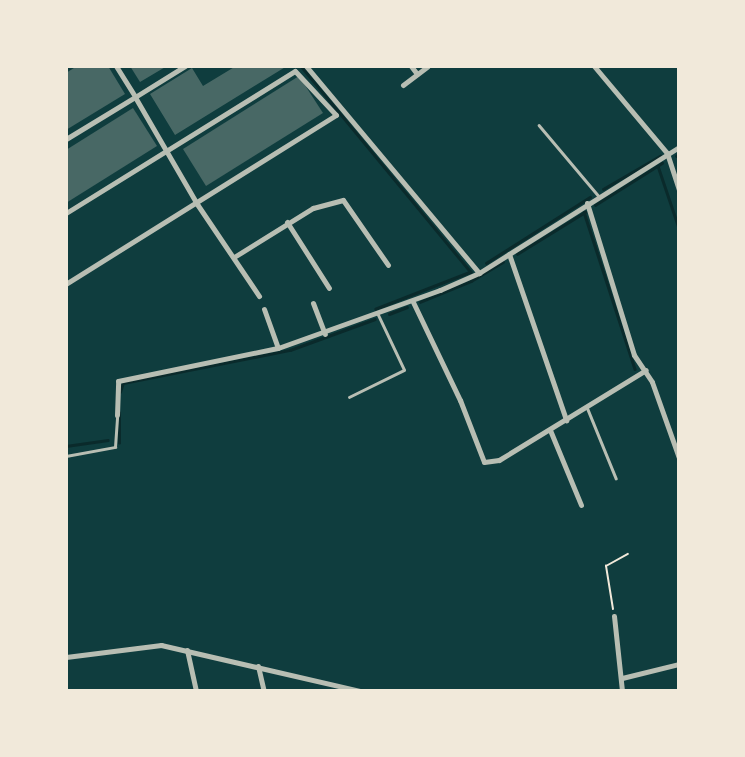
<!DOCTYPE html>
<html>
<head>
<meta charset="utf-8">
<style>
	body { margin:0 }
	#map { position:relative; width:745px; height:757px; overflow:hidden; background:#0f3d3e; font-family:Signika,sans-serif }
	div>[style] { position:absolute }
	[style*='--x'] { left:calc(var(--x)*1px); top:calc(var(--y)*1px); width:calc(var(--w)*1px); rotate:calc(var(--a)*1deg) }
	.stream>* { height:2.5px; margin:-1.25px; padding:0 1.25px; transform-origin:1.25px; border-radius:1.25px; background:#0a2a2b }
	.building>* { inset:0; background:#486865 }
	.path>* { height:2px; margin:-1px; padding:0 1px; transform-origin:1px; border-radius:1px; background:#f1e9da }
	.service>* { height:2.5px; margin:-1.25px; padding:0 1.25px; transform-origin:1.25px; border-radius:1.25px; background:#b8beb3 }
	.minor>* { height:5px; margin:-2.5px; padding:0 2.5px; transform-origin:2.5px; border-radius:2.5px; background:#b8beb3 }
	span { translate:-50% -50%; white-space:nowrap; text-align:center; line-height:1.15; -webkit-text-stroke:5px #f1e9da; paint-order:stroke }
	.frame { position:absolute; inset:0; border:68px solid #f1e9da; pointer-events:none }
</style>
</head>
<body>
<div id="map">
	<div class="stream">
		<i style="--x:301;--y:66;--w:267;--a:50.5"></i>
		<i style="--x:471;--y:272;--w:102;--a:158.7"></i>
		<i style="--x:676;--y:156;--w:4;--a:-34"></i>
		<i style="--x:658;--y:166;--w:65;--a:71.3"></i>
		<i style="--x:603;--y:189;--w:66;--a:-30.1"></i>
		<i style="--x:595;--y:205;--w:79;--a:-32.1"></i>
		<i style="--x:584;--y:212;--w:165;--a:72"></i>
		<i style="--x:517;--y:254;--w:80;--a:-31.7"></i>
		<i style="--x:486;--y:263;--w:123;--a:-32.4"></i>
		<i style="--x:420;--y:302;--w:55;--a:-22.4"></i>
		<i style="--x:471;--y:281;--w:37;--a:-31"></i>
		<i style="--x:389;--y:314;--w:19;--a:-21"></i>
		<i style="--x:120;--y:392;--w:9;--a:-72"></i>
		<i style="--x:123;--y:383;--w:170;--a:-11.2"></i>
		<i style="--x:290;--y:350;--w:90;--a:-20"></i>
		<i style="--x:119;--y:443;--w:30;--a:-90"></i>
		<i style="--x:66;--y:446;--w:42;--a:-8.1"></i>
	</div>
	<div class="building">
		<i style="clip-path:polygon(77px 66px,108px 66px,125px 94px,66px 130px,66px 73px)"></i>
		<i style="clip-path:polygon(130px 66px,167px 66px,140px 82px)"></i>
		<i style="clip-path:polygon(236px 66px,287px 66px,175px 135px,150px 94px,192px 68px,203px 86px)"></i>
		<i style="clip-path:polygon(299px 76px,323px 113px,206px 186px,183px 149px)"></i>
		<i style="clip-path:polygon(133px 108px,157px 146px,66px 203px,66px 150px)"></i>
	</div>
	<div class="path">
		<i style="--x:613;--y:609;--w:44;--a:-99.2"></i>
		<i style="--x:606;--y:566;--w:25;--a:-29"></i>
	</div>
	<div class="service">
		<i style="--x:539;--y:125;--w:92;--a:49.9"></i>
		<i style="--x:349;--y:397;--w:61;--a:-26.1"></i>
		<i style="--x:404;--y:370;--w:61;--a:-115.3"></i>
		<i style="--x:587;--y:407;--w:77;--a:67.8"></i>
		<i style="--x:66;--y:456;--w:50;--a:-10.4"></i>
		<i style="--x:115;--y:447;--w:31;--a:-86"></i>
	</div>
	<div class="minor">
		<i style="--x:116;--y:66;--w:36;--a:58"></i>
		<i style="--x:135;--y:97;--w:59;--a:-31.8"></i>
		<i style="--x:306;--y:66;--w:270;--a:50.1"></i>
		<i style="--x:411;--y:66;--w:10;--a:53"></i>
		<i style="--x:594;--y:66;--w:114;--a:50"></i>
		<i style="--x:667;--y:153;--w:40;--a:72"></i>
		<i style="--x:403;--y:85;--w:31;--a:-37"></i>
		<i style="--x:66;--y:139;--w:81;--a:-31.3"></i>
		<i style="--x:135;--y:97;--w:124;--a:59.9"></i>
		<i style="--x:197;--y:204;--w:111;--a:56"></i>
		<i style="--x:587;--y:203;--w:159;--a:72.8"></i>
		<i style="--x:634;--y:355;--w:32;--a:56"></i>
		<i style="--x:652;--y:382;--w:81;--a:70.4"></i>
		<i style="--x:66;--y:213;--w:269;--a:-31.8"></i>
		<i style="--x:295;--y:71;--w:60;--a:47"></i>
		<i style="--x:336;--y:115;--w:319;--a:148"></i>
		<i style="--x:287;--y:222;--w:78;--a:57.5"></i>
		<i style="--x:509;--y:254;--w:176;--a:71"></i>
		<i style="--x:234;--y:257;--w:93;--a:-31.8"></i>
		<i style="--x:313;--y:208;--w:31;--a:-15"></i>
		<i style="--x:343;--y:200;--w:79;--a:55.3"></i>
		<i style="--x:413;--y:302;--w:109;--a:64.4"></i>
		<i style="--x:460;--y:400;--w:66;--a:68.8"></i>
		<i style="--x:484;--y:462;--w:15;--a:-8"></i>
		<i style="--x:499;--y:460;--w:172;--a:-31.5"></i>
		<i style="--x:313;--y:303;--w:33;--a:69"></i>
		<i style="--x:264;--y:309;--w:41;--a:70.3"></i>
		<i style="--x:117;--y:415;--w:34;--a:-88"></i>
		<i style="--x:118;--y:381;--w:163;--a:-11.7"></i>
		<i style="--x:278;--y:348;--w:172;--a:-19.7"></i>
		<i style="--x:440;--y:290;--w:43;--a:-23.6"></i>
		<i style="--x:479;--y:273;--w:236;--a:-32.2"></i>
		<i style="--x:550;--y:430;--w:81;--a:67.5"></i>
		<i style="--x:614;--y:616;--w:75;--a:83.9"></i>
		<i style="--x:187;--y:650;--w:42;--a:77.6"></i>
		<i style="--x:66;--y:657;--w:96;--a:-7.2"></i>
		<i style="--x:161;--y:645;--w:205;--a:13"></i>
		<i style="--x:258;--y:666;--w:26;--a:77"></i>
		<i style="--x:622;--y:678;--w:59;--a:-13.8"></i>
	</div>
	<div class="frame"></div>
</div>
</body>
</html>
